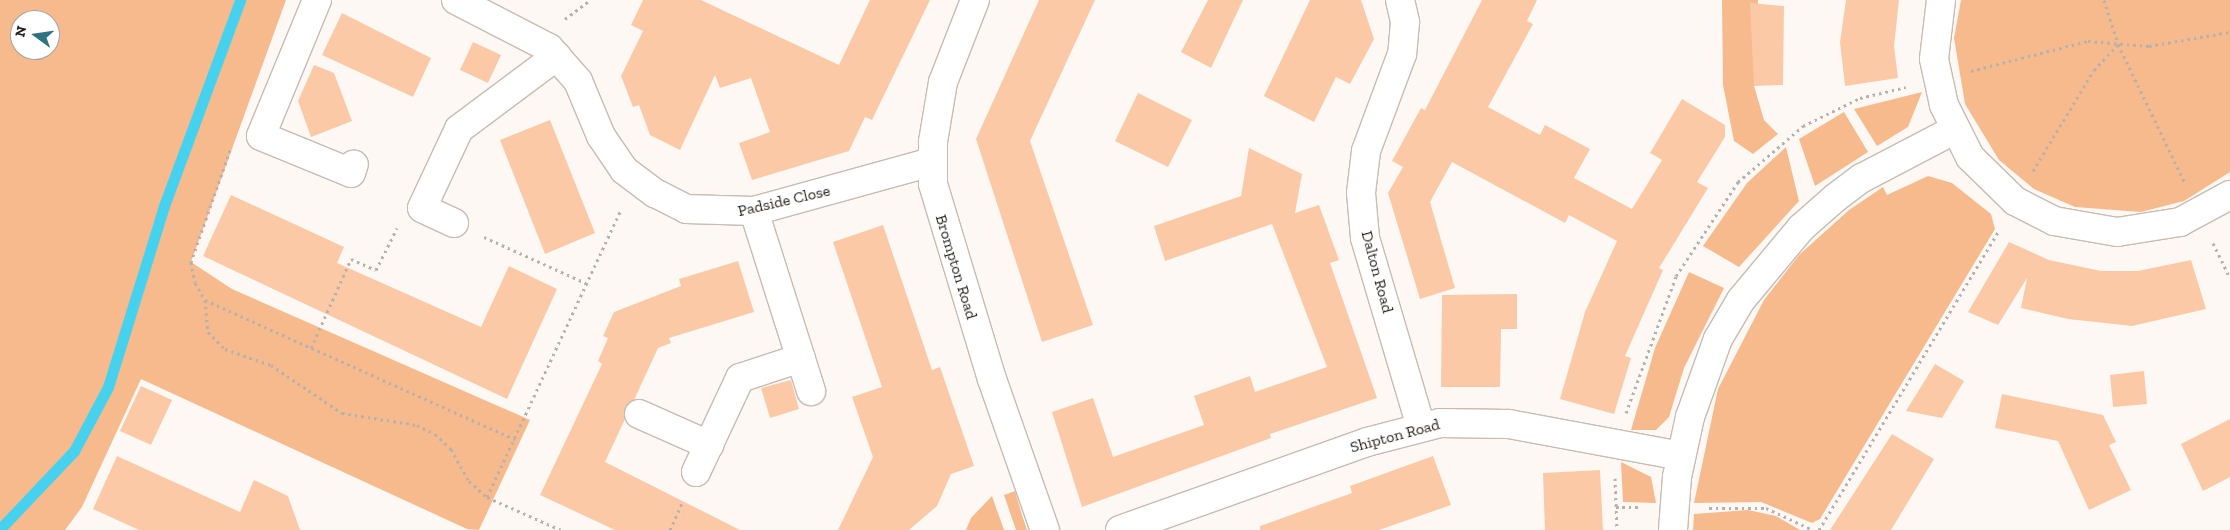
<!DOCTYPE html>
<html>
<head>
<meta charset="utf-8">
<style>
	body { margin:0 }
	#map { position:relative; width:2230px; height:530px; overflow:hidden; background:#fdf8f4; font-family:"Zilla Slab",serif }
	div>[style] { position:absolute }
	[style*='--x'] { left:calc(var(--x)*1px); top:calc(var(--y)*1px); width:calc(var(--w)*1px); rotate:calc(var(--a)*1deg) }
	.green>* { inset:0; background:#f7ba8d }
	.stream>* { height:11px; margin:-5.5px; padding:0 5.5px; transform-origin:5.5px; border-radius:5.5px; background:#46d2ef }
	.building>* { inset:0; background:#fbc9a6 }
	.path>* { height:3px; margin-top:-1.5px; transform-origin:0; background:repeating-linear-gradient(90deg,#b6b1ad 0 2.5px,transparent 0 6.5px) }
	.roads { filter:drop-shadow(1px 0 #c8bbb2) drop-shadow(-1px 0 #c8bbb2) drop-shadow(0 1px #c8bbb2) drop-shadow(0 -1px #c8bbb2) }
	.minor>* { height:28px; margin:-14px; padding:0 14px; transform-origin:14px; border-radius:14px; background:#fff }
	span { translate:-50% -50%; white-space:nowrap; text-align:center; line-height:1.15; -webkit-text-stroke:4px #fff; paint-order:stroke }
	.street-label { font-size:16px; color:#221d19 }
	.north { position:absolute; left:10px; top:10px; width:50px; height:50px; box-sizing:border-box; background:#fff; border:1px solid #a7a5a3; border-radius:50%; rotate:284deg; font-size:14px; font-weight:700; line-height:20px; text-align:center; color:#221d19 }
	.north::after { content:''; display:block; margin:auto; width:18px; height:22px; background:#2e7381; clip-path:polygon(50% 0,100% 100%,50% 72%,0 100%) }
</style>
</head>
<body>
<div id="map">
	<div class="green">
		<i style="clip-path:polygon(evenodd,0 0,286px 0,191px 262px,232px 289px,530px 420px,479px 530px,467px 529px,141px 379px,82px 507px,65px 530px,0 530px,0 0,20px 20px,50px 20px,50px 50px,20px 50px,20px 20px)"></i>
		<i style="clip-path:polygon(1722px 0,1758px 0,1754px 86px,1764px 120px,1778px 134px,1753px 154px,1734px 141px,1723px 85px)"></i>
		<i style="clip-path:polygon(1961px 0,2230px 0,2230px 172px,2184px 201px,2141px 212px,2075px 207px,2034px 189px,1999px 160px,1965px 104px,1954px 38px)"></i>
		<i style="clip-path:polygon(1922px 92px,1908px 127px,1877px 146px,1854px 109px)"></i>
		<i style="clip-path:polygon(1844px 112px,1868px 152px,1815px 186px,1799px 139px)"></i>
		<i style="clip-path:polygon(1786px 147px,1799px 201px,1739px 267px,1703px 246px,1747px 183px)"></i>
		<i style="clip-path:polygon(1928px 176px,1952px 183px,1991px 214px,1995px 229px,1820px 519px,1812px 523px,1761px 502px,1694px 503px,1718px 389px,1764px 300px,1799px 255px,1849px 210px,1883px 187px,1887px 195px)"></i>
		<i style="clip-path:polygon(1689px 272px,1724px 288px,1684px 368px,1669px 417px,1656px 430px,1631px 430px,1655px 348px)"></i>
		<i style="clip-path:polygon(1621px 462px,1651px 477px,1656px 503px,1623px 502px)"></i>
		<i style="clip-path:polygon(1015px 491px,1022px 515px,1027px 530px,1016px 530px,1004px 495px)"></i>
		<i style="clip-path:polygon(992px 496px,1004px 530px,966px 530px,971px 518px)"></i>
		<i style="clip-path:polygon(1748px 510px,1776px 516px,1800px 530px,1693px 530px,1694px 514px)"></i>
	</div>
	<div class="stream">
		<i style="--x:0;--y:529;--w:108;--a:-46.5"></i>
		<i style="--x:74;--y:451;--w:72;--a:-62"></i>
		<i style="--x:108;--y:387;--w:189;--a:-72.8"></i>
		<i style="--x:164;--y:206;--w:220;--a:-69.7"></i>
	</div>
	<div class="building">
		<i style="clip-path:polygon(643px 0,701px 0,839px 65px,870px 0,930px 0,872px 120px,865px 117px,849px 151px,752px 180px,739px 143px,770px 132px,751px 78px,720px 88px,715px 75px,680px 150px,650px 135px,639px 105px,633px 107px,621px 76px,643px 31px,631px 25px)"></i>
		<i style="clip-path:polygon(1039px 0,1095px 0,1030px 141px,1093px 325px,1042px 342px,976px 139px)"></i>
		<i style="clip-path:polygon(1208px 0,1243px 0,1211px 68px,1181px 52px)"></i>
		<i style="clip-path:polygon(1310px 0,1361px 0,1374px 39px,1350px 84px,1336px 77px,1314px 122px,1264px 96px)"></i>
		<i style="clip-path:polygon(1482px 0,1537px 0,1527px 21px,1533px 24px,1488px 107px,1540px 135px,1545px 125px,1590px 149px,1574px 178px,1632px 209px,1662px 160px,1650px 153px,1682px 99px,1725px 125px,1725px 137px,1697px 182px,1708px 188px,1659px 268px,1663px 270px,1625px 356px,1631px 358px,1614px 414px,1560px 399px,1585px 312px,1617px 241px,1569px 215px,1565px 223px,1452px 162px,1430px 202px,1455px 288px,1420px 299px,1388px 193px,1403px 167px,1392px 161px,1421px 108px,1425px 110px)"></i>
		<i style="clip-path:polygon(1846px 0,1899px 0,1894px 46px,1898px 78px,1845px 86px,1840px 42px)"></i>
		<i style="clip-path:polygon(1750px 3px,1784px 6px,1783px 85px,1754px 86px)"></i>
		<i style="clip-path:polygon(342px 13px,431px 58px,413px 97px,322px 55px)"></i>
		<i style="clip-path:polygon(473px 42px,501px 55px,488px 83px,460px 70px)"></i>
		<i style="clip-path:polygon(314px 65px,334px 73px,352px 121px,311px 137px,298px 101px)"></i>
		<i style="clip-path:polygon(1138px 93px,1192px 120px,1168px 167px,1115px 141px)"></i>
		<i style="clip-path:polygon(550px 120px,595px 233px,545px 254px,500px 140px)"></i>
		<i style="clip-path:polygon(1249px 148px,1302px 174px,1295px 213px,1319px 205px,1339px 260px,1330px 263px,1377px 398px,1270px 434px,1271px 438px,1082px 507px,1052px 412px,1093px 398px,1113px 457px,1204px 425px,1194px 396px,1250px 376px,1255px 392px,1327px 367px,1272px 224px,1165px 261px,1154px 226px,1241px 196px)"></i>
		<i style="clip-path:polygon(231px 195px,344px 247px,337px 263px,481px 327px,509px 266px,557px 289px,507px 399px,203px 256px)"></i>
		<i style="clip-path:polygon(883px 225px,932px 370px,940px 367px,974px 466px,951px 474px,937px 506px,909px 530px,838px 530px,873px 457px,852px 397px,882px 387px,833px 242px)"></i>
		<i style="clip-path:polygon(2009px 242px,2049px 260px,2101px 271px,2138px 271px,2191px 260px,2206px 309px,2132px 326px,2068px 319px,2021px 308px,2027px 278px,1998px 325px,1968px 312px)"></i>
		<i style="clip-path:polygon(738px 261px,754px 312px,669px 338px,671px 343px,658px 348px,634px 400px,625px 407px,625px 419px,605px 462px,740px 530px,615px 530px,540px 495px,602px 364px,598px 361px,608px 338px,603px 336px,614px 312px,681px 286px,679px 279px)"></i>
		<i style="clip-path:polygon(1517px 294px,1517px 329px,1501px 329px,1500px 387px,1441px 387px,1442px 295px)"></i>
		<i style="clip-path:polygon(1935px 364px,1964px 381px,1942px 418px,1906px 411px)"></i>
		<i style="clip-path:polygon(2144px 371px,2147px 404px,2113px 407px,2110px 375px)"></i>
		<i style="clip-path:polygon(791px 380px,799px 409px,770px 418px,761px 388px)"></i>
		<i style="clip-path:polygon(141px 386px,172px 400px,151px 445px,120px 431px)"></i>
		<i style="clip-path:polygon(2002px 394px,2103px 415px,2116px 442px,2109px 445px,2131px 490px,2089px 510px,2058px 441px,1995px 428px)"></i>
		<i style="clip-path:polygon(2230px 419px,2230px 477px,2203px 491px,2181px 444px)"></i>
		<i style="clip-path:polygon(1892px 434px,1934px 459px,1891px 530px,1830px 530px)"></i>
		<i style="clip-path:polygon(117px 456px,240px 512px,254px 480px,288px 496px,300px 530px,139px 530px,93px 509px)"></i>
		<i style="clip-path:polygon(1433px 456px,1451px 505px,1379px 530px,1260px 530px,1260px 526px,1352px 493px,1350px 486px)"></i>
		<i style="clip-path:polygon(1600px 470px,1603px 530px,1545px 530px,1543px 473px)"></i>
	</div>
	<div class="path">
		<i style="--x:2104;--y:0;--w:46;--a:72.3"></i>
		<i style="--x:2118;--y:44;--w:154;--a:64.3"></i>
		<i style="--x:565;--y:19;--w:31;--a:-37"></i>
		<i style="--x:1971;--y:71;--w:121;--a:-14.4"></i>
		<i style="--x:2088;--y:41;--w:61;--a:4.7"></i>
		<i style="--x:2149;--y:46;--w:82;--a:-9.8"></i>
		<i style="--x:230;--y:150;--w:119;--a:109.2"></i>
		<i style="--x:191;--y:262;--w:21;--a:79"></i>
		<i style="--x:195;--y:283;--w:20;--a:60"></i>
		<i style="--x:205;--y:300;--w:32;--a:85"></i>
		<i style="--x:208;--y:332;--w:24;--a:45"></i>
		<i style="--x:225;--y:349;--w:49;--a:19.2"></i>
		<i style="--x:271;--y:365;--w:86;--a:34.1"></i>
		<i style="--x:342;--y:413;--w:76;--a:9.1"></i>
		<i style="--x:417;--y:425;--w:20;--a:27"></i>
		<i style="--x:435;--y:434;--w:22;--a:43"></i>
		<i style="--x:451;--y:449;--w:37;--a:61"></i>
		<i style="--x:469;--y:481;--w:24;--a:42"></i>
		<i style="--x:2033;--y:171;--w:118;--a:-58.9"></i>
		<i style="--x:2094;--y:70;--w:35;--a:-47"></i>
		<i style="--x:484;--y:237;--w:112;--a:24.3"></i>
		<i style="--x:2213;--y:243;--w:39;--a:64"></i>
		<i style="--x:205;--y:300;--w:340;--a:24.2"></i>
		<i style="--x:311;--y:348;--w:98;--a:-65.8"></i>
		<i style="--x:351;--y:259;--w:27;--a:24"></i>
		<i style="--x:376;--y:270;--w:47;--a:-63.4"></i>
		<i style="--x:1626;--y:413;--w:146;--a:-69.9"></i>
		<i style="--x:1676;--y:276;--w:113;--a:-56.6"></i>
		<i style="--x:1738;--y:182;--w:86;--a:-40.7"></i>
		<i style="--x:1803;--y:126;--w:64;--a:-26.2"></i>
		<i style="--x:1860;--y:98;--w:47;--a:-13.4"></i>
		<i style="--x:1615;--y:478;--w:52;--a:87.8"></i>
		<i style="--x:1616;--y:507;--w:26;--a:0"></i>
		<i style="--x:1709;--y:508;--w:57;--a:0"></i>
		<i style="--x:1766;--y:508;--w:52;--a:25.1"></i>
		<i style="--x:561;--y:530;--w:81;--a:-156"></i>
		<i style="--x:487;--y:497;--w:318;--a:-65"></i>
		<i style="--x:670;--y:530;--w:32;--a:-66"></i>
		<i style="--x:1819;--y:530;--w:351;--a:-59"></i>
	</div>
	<div class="roads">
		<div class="minor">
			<i style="--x:317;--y:0;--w:147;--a:112.4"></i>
			<i style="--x:261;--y:136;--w:97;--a:22.3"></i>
			<i style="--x:351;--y:173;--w:9;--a:-72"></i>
			<i style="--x:456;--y:0;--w:105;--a:27.3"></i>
			<i style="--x:549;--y:48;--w:44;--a:48.7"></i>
			<i style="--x:578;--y:81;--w:60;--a:67.3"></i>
			<i style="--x:601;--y:136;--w:41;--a:55.9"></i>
			<i style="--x:624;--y:170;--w:39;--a:37"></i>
			<i style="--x:655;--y:193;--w:35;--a:27"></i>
			<i style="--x:686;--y:209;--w:68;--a:1.7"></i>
			<i style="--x:754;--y:211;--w:185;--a:-15.4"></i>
			<i style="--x:975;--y:0;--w:88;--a:111.3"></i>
			<i style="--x:943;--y:82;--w:61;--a:99.5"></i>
			<i style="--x:933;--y:142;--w:42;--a:90"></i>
			<i style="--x:933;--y:184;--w:204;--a:73.2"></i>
			<i style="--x:992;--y:379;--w:160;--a:70.7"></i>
			<i style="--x:1400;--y:0;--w:23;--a:77"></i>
			<i style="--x:1405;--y:22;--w:32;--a:95"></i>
			<i style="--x:1402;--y:54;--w:103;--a:110.4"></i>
			<i style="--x:1366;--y:151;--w:42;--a:96.8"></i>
			<i style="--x:1361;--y:193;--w:45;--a:84.9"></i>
			<i style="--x:1365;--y:238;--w:197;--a:73.5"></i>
			<i style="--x:1941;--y:0;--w:59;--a:96.8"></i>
			<i style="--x:1934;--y:59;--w:47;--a:77.7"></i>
			<i style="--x:1944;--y:105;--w:58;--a:63.4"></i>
			<i style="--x:1970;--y:157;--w:63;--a:44.4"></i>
			<i style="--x:2015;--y:201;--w:44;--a:27.1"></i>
			<i style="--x:2054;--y:221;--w:64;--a:9.9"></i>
			<i style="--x:2117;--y:232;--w:64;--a:-9"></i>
			<i style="--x:2180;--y:222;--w:57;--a:-28.4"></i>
			<i style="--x:754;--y:211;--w:189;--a:72.4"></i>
			<i style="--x:454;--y:223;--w:35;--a:-155"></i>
			<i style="--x:422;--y:208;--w:87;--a:-64.9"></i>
			<i style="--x:459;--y:129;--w:122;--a:-36.7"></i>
			<i style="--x:639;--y:414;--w:77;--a:23.9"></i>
			<i style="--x:696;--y:472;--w:104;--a:-64.9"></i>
			<i style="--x:740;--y:378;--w:64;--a:-18.2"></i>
			<i style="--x:1120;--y:530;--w:262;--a:-19.6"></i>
			<i style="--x:1367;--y:442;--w:75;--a:-14.6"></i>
			<i style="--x:1440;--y:423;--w:69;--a:0.8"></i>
			<i style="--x:1509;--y:424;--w:175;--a:10.5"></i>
			<i style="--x:1673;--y:530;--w:53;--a:-85.7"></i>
			<i style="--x:1677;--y:477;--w:61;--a:-77.8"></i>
			<i style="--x:1690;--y:417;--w:83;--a:-70.3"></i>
			<i style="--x:1718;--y:339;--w:45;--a:-59.5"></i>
			<i style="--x:1741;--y:300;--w:94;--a:-50.2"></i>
			<i style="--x:1801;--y:228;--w:45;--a:-41.4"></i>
			<i style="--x:1835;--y:198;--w:34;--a:-37"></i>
			<i style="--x:1862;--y:178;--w:104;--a:-27.6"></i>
		</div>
	</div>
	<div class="street-label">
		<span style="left:784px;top:201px;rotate:-13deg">Padside Close</span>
		<span style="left:956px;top:267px;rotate:73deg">Brompton Road</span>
		<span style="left:1377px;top:272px;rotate:75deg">Dalton Road</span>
		<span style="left:1395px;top:436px;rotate:-15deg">Shipton Road</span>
	</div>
	<div class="north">N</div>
</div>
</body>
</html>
